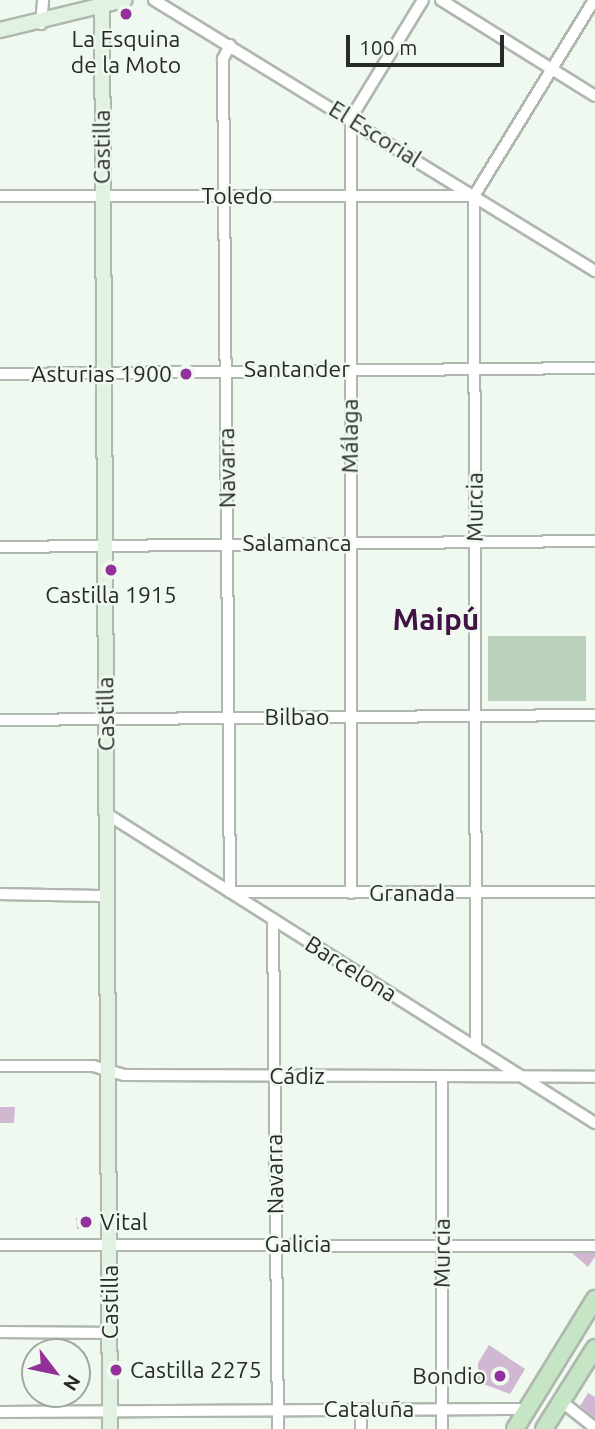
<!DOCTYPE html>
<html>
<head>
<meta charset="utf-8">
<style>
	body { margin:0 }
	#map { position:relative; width:595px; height:1429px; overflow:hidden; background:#eff9ef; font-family:Ubuntu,sans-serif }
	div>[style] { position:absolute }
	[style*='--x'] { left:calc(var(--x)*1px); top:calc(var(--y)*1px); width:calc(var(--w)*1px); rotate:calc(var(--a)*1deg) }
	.green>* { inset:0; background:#bbd1bb }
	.building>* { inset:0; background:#d0b7d2 }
	.roads { filter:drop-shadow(2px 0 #afb7ae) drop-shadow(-2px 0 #afb7ae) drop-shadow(0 2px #afb7ae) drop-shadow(0 -2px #afb7ae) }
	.street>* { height:10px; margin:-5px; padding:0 5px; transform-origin:5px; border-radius:5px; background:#fff }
	.secondary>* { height:14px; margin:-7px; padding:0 7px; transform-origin:7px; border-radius:7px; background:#e2f2e2 }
	.primary>* { height:16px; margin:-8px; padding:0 8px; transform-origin:8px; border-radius:8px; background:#c5e5c5 }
	.dots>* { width:19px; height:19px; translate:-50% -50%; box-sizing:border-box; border:4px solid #eff9ef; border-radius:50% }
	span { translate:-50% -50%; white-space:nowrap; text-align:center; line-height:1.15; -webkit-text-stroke:5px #eff9ef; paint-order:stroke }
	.poi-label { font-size:23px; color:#272b27 }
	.right { translate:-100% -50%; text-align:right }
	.left { translate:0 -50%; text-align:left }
	.street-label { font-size:23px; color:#272b27 }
	.district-label { font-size:30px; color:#411345; font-weight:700 }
	.north { position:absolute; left:21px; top:1338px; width:70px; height:70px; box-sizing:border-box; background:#eff9ef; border:2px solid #9fa79f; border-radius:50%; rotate:122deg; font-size:19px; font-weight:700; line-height:28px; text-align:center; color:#272b27 }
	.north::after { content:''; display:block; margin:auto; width:24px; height:32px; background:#913199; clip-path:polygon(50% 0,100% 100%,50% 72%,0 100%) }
	.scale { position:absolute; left:346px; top:35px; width:158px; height:32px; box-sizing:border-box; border:4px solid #272b27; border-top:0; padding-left:9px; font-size:21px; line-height:24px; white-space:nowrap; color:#272b27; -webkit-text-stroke:5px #eff9ef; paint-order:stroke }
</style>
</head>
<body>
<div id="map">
	<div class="green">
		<i style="clip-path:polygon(488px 636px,586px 636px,586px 701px,488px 701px)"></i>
	</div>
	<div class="building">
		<i style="clip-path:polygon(0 1107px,15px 1107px,14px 1123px,0 1123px)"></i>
		<i style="clip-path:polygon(95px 1217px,91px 1229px,77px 1229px,76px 1218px)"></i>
		<i style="clip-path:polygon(572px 1253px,595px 1253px,595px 1257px,588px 1267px)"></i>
		<i style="clip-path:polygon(489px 1345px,525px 1369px,510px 1394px,478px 1382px,478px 1363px)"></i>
		<i style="clip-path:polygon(588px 1393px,595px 1397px,595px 1418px,580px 1406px)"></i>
	</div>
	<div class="roads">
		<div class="street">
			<i style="--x:154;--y:0;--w:518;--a:31.57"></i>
			<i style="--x:441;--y:0;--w:181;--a:31.9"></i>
			<i style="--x:41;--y:24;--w:24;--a:-85"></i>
			<i style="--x:230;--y:45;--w:16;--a:117"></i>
			<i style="--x:223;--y:59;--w:833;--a:89.52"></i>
			<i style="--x:230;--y:892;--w:365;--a:0"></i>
			<i style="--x:0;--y:196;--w:472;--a:0"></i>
			<i style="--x:0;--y:374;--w:595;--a:-0.58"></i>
			<i style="--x:0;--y:547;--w:595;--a:-0.58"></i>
			<i style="--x:0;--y:720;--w:595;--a:-0.48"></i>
			<i style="--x:107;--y:814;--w:578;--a:32.34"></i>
			<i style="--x:351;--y:893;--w:775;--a:-90"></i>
			<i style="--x:351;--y:118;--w:138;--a:-58.6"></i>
			<i style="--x:0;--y:894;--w:108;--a:1.1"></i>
			<i style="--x:273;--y:919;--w:510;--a:89.44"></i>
			<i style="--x:476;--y:1048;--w:852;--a:-90.13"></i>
			<i style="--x:474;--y:196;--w:230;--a:-58.5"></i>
			<i style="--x:0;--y:1066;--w:93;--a:0"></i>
			<i style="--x:93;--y:1066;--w:32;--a:16"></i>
			<i style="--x:124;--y:1075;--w:471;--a:0.2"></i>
			<i style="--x:442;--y:1076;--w:353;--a:90"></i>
			<i style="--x:0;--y:1245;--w:595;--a:0.1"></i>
			<i style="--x:0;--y:1332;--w:110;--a:0.5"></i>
			<i style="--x:561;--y:1401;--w:43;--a:38.5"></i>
			<i style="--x:361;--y:1409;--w:20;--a:90"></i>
			<i style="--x:0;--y:1412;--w:528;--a:-0.33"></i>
		</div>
		<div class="secondary">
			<i style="--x:102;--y:7;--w:1422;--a:89.68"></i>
			<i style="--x:0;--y:30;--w:128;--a:-13.6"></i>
		</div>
		<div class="primary">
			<i style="--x:515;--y:1429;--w:153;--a:-58.4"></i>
			<i style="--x:544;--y:1429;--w:96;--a:-57.8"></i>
		</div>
	</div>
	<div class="dots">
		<i style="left:126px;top:14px;background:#913199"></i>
		<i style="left:186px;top:374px;background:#913199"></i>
		<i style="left:111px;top:570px;background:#913199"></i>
		<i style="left:86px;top:1222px;background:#913199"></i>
		<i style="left:116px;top:1370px;background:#913199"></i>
		<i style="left:500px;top:1376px;background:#913199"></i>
	</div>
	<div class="poi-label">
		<span style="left:126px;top:52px">La Esquina<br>de la Moto</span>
		<span class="right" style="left:172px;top:374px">Asturias 1900</span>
		<span style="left:111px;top:595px">Castilla 1915</span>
		<span class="left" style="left:100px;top:1222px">Vital</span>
		<span class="left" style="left:130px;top:1370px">Castilla 2275</span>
		<span class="right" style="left:486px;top:1376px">Bondio</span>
	</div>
	<div class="street-label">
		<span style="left:375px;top:134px;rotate:32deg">El Escorial</span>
		<span style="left:102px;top:147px;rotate:-90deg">Castilla</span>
		<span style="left:237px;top:196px">Toledo</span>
		<span style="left:297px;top:369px">Santander</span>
		<span style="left:350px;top:436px;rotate:-90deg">Málaga</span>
		<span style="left:227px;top:468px;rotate:-91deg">Navarra</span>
		<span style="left:475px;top:507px;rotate:-90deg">Murcia</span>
		<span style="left:297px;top:543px">Salamanca</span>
		<span style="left:106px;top:714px;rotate:-91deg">Castilla</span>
		<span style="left:297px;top:717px">Bilbao</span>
		<span style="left:412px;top:893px">Granada</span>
		<span style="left:351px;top:969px;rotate:32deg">Barcelona</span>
		<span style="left:297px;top:1076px">Cádiz</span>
		<span style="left:275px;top:1174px;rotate:-91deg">Navarra</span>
		<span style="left:298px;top:1244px">Galicia</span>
		<span style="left:442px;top:1253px;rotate:-90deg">Murcia</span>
		<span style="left:110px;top:1302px;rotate:-90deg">Castilla</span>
		<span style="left:369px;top:1409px">Cataluña</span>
	</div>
	<div class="district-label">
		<span style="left:436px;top:619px">Maipú</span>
	</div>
	<div class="north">N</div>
	<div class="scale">100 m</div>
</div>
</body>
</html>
